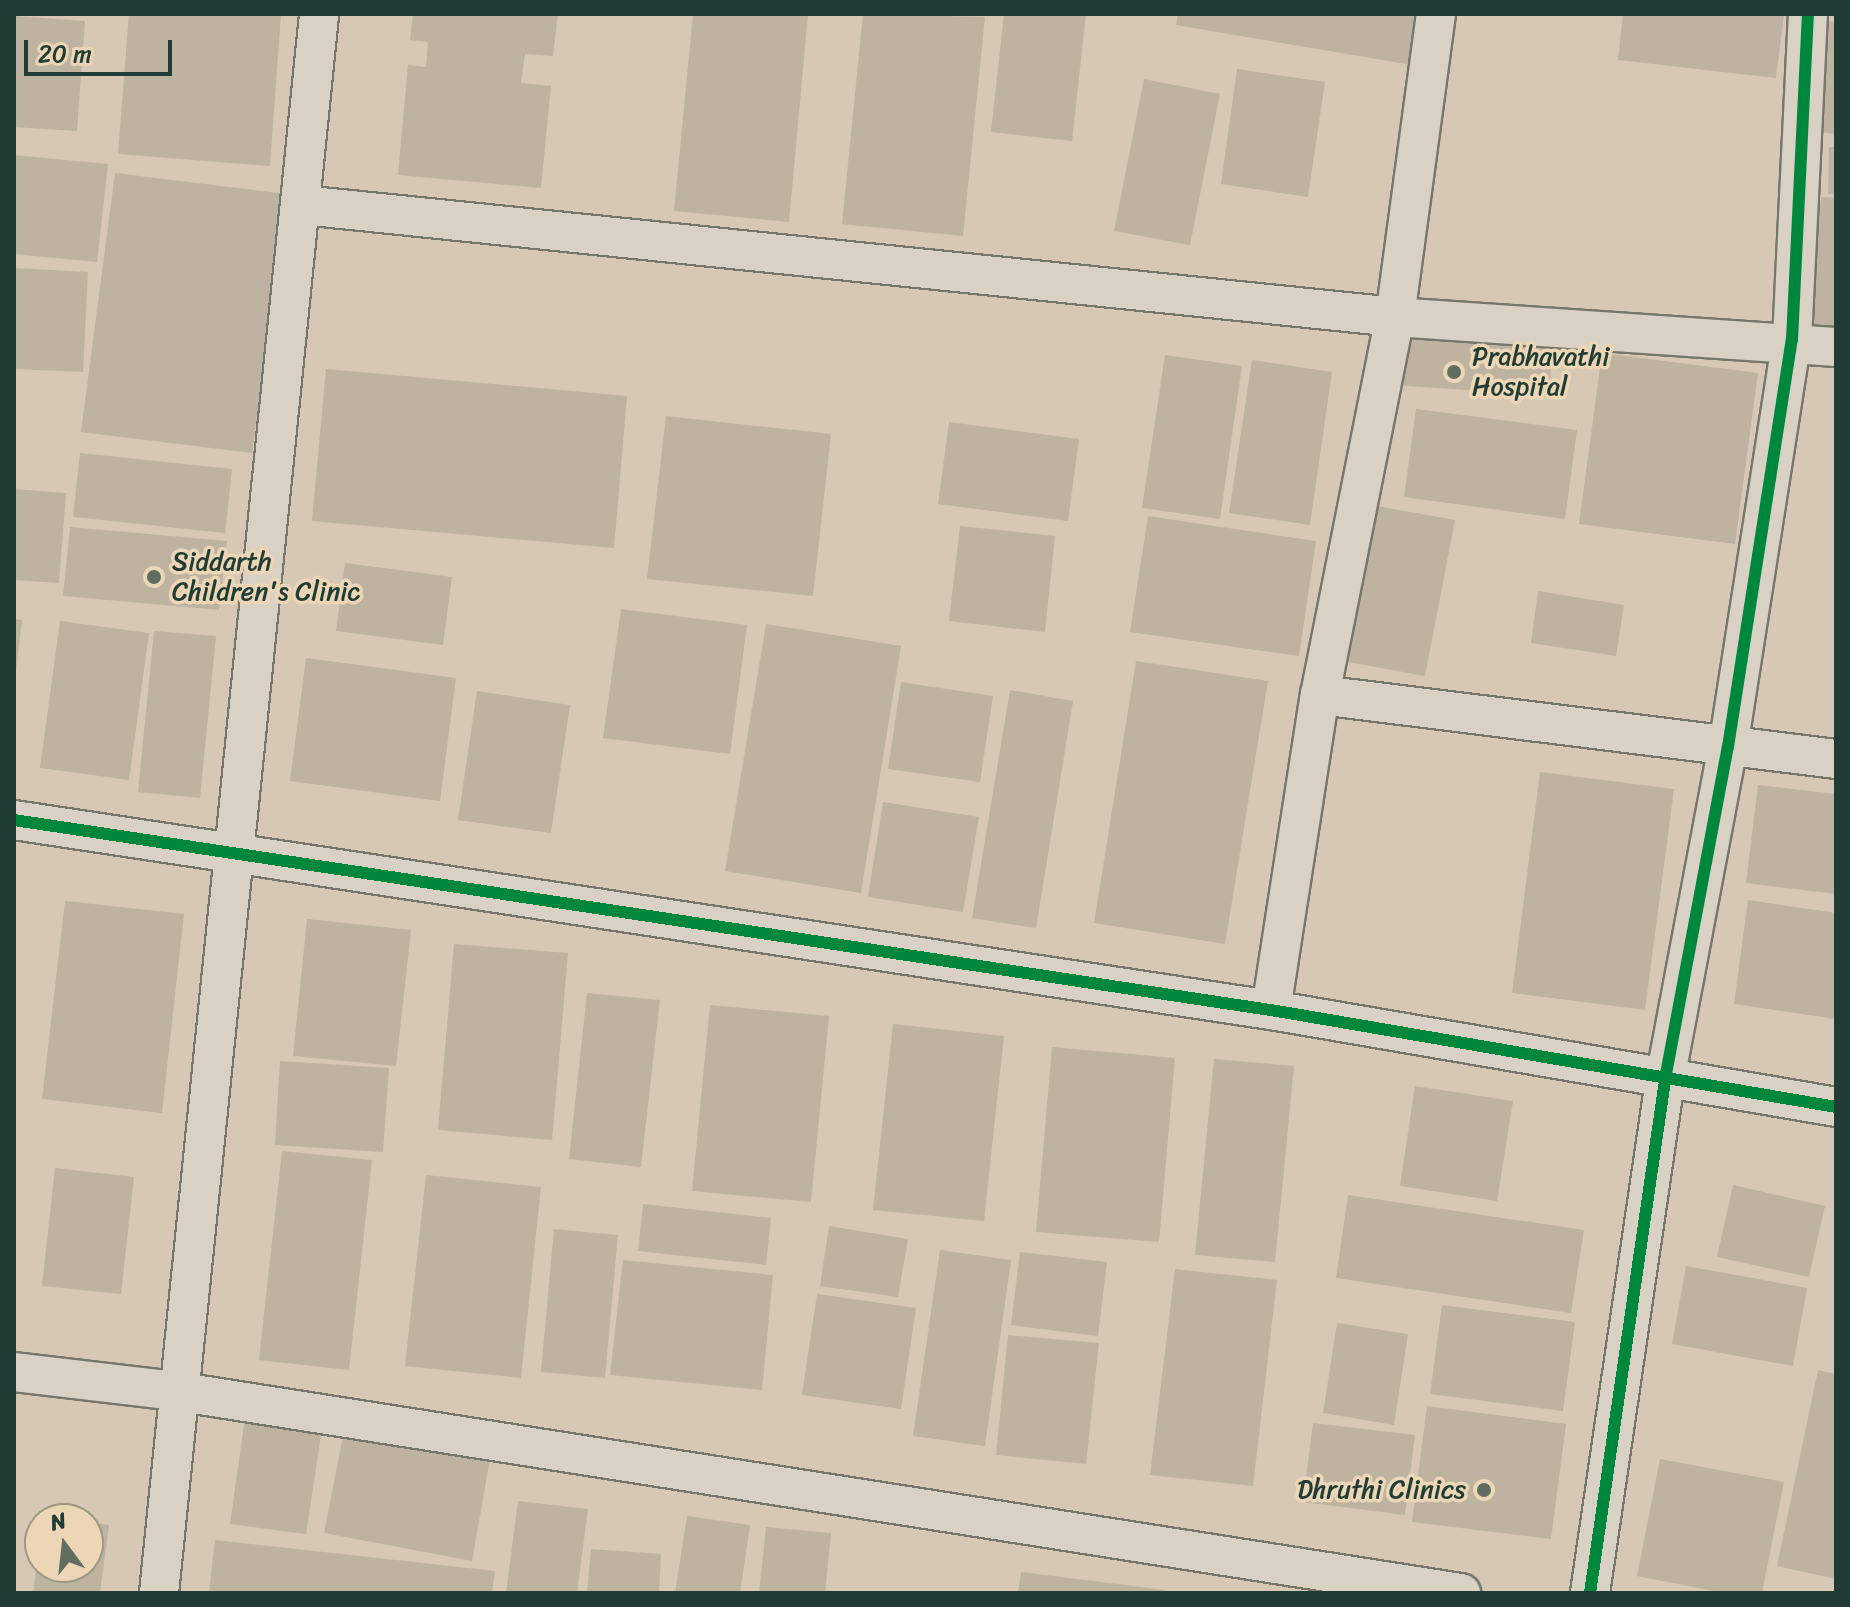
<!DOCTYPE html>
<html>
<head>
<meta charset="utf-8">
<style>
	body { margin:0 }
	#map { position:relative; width:1850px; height:1607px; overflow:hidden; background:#d6c8b4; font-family:Sriracha,sans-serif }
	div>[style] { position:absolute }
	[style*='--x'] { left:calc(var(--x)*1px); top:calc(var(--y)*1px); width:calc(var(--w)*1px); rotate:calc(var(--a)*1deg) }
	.building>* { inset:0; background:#beb2a1 }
	.roads { filter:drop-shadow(2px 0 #77766b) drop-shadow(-2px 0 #77766b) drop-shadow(0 2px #77766b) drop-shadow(0 -2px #77766b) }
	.street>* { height:38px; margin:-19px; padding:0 19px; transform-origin:19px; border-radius:19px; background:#dad1c5 }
	.cycleway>* { height:12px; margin:-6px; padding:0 6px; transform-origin:6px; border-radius:6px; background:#00873e }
	.dots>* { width:22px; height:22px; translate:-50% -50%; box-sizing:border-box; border:4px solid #edd6b6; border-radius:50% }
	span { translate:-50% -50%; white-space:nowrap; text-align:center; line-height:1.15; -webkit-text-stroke:7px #edd6b6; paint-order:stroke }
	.poi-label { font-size:26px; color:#1f3d34 }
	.left { translate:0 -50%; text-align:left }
	.right { translate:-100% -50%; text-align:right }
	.frame { position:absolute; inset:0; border:16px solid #1f3d34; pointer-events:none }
	.north { position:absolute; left:24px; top:1503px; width:80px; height:80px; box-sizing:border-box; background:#edd6b6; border:2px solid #9b9982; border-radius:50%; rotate:345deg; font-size:22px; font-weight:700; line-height:32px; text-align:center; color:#1f3d34 }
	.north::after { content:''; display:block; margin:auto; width:28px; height:36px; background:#5f6e61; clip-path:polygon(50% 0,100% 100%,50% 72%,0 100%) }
	.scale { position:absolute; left:24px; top:40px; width:148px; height:36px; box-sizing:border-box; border:4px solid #1f3d34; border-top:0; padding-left:10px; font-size:24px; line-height:28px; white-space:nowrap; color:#1f3d34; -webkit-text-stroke:6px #edd6b6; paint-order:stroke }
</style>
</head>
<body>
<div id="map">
	<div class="building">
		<i style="clip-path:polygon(129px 14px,281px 14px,270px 166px,118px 154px)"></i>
		<i style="clip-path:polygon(413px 14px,558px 14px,553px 56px,525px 54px,521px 83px,551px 86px,541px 188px,398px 175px,408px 65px,426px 67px,428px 42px,410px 40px)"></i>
		<i style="clip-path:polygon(693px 14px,808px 14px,789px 222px,674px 211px)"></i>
		<i style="clip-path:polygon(863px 14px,985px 17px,963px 236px,842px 224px)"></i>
		<i style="clip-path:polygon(1004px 14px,1086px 14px,1072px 141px,991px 132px)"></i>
		<i style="clip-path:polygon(1178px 14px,1421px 14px,1412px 65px,1176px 25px)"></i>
		<i style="clip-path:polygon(1623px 14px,1784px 15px,1776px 78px,1618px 60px)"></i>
		<i style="clip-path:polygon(14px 16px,85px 21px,77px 131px,14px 127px)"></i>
		<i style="clip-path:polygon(1827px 21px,1836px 22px,1836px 134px,1818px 132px)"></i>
		<i style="clip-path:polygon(1237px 69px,1325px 82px,1308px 197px,1221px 184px)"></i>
		<i style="clip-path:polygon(1144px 79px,1220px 94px,1190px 245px,1114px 231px)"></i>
		<i style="clip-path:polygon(1829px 147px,1836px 147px,1836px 194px,1828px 194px)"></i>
		<i style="clip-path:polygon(14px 155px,108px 164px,97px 262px,14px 254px)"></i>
		<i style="clip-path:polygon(115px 173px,286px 194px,252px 453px,81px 432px)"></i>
		<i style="clip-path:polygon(1821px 197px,1836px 198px,1836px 327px,1807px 324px)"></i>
		<i style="clip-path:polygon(14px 268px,88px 272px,83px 372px,14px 369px)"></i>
		<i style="clip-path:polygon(1399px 327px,1553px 337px,1549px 396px,1395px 385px)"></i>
		<i style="clip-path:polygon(1602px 353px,1758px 373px,1735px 544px,1579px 524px)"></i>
		<i style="clip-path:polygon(1165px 355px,1242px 366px,1220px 519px,1142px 508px)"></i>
		<i style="clip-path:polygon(1252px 360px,1332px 372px,1310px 525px,1229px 513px)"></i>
		<i style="clip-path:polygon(326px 369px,627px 396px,614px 548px,312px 521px)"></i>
		<i style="clip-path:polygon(1416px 409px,1577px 430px,1565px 519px,1404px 497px)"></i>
		<i style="clip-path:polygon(666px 416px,831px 434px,813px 596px,647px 579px)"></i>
		<i style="clip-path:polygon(949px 422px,1079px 439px,1068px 521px,938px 504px)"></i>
		<i style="clip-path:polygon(80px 453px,232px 469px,225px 533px,73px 517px)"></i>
		<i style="clip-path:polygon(14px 489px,66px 493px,59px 583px,14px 580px)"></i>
		<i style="clip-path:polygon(1377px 506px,1455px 520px,1425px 676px,1348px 662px)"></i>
		<i style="clip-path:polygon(1148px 516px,1316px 541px,1299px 656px,1130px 632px)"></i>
		<i style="clip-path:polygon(960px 526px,1055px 536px,1045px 632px,949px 621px)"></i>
		<i style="clip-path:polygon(70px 527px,227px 541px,219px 610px,63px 596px)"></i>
		<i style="clip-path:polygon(345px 563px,452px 577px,443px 645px,336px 631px)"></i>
		<i style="clip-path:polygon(1538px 591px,1624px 605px,1616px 656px,1531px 643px)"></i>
		<i style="clip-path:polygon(621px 609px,747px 625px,730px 754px,603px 738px)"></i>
		<i style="clip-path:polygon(14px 619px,22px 620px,16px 671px,14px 671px)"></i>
		<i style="clip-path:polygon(60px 621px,149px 633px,129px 780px,40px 768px)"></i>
		<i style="clip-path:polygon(766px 624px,901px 646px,861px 893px,725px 871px)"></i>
		<i style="clip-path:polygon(154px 631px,216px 636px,200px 798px,138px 792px)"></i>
		<i style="clip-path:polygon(306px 658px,456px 678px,440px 801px,290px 781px)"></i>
		<i style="clip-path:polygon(1136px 661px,1268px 681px,1225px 944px,1094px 923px)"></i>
		<i style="clip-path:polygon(901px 682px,993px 696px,980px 782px,888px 769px)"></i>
		<i style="clip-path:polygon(1010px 690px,1073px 701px,1036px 928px,972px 918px)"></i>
		<i style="clip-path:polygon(477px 691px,570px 705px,551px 833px,458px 820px)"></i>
		<i style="clip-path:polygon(1540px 772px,1674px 789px,1645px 1010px,1512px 993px)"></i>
		<i style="clip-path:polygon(1758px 785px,1836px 794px,1836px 894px,1746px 883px)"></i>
		<i style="clip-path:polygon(883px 802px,979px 817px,963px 912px,868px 897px)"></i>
		<i style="clip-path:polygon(1748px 900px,1836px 913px,1836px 1019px,1734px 1004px)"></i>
		<i style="clip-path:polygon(65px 901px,184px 914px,162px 1113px,42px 1099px)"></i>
		<i style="clip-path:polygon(307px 919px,411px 930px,396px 1066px,293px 1056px)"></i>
		<i style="clip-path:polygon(454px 944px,568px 953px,552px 1140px,438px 1130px)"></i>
		<i style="clip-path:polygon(587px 993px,660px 1000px,641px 1167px,569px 1159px)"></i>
		<i style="clip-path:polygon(710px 1005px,829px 1016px,811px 1202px,692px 1191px)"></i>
		<i style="clip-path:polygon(893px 1024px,1004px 1036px,984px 1221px,873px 1210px)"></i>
		<i style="clip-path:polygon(1052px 1047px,1175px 1058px,1159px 1242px,1036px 1232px)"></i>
		<i style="clip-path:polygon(1214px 1059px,1294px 1066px,1275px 1262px,1195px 1255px)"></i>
		<i style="clip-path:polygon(280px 1061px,389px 1068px,383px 1152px,275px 1145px)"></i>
		<i style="clip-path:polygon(1415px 1086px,1513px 1101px,1497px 1201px,1400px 1186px)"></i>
		<i style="clip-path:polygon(282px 1151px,372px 1160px,349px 1370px,259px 1360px)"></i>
		<i style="clip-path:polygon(55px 1168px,134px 1177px,121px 1294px,42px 1286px)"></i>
		<i style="clip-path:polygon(426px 1175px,541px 1187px,521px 1378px,405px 1366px)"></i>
		<i style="clip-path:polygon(1733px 1185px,1825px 1206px,1809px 1277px,1717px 1257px)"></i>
		<i style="clip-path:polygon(1348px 1195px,1584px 1230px,1571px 1313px,1336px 1278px)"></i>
		<i style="clip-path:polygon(643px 1204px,771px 1218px,766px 1265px,638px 1251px)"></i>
		<i style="clip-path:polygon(829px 1226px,908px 1239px,898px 1297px,820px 1286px)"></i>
		<i style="clip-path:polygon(554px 1229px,618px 1235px,605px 1378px,541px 1372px)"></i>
		<i style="clip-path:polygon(940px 1250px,1011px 1260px,985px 1446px,913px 1436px)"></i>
		<i style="clip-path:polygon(1020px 1252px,1107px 1262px,1098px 1336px,1011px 1325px)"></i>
		<i style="clip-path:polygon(623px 1260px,773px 1275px,762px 1390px,610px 1375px)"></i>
		<i style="clip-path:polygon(1686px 1266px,1807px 1288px,1793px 1366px,1672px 1344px)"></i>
		<i style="clip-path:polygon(1175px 1269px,1277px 1280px,1253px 1486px,1150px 1475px)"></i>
		<i style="clip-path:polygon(817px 1294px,916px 1308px,901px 1409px,802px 1395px)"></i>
		<i style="clip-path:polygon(1442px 1305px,1575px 1322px,1563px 1411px,1430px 1394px)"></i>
		<i style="clip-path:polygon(1337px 1323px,1408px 1334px,1394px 1425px,1323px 1413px)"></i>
		<i style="clip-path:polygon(1008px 1335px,1099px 1343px,1086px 1464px,996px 1455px)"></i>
		<i style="clip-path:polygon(1818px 1370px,1836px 1374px,1836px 1579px,1777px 1566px)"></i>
		<i style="clip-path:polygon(1427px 1406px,1566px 1424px,1551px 1539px,1412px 1522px)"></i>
		<i style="clip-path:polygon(245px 1418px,322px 1429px,306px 1534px,230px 1524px)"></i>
		<i style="clip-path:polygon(1313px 1423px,1415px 1435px,1405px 1515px,1303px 1502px)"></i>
		<i style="clip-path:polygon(344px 1431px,490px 1459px,472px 1561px,324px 1533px)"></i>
		<i style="clip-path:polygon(1660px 1459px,1784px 1482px,1762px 1593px,1724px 1593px,1637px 1576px)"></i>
		<i style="clip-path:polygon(518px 1501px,588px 1509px,577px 1593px,506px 1593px)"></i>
		<i style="clip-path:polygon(687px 1516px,750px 1525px,740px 1593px,675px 1593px)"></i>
		<i style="clip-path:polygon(88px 1522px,109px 1525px,100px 1593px,33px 1593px,38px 1555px,40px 1567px,88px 1567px)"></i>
		<i style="clip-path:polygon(766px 1527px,831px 1533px,825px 1593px,759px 1593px)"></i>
		<i style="clip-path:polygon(215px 1540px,495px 1571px,492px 1593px,209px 1593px)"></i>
		<i style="clip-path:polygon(591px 1549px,661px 1554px,659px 1593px,587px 1593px)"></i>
		<i style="clip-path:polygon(1021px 1572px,1165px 1590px,1165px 1593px,1018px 1593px)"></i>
	</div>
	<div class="roads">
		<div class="street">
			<i style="--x:302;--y:205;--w:1099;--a:5.85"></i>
			<i style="--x:1395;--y:317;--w:442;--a:3.9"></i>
			<i style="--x:1320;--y:695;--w:520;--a:7.07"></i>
			<i style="--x:14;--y:820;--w:1271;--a:8.6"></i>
			<i style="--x:1271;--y:1010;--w:573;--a:9.74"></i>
			<i style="--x:1271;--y:1010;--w:319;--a:-81.2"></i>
			<i style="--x:1320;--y:695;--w:385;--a:-78.8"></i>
			<i style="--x:1395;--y:317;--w:306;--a:-82.3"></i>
			<i style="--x:14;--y:1372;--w:162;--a:6.7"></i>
			<i style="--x:175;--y:1391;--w:1302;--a:8.93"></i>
			<i style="--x:159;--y:1593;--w:1587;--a:-84.21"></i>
			<i style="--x:1590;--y:1593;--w:525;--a:-81.67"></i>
			<i style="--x:1666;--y:1074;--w:333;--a:-79.3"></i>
			<i style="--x:1728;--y:747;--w:412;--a:-81.1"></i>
			<i style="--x:1792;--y:340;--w:326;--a:-87.2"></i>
		</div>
	</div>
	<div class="cycleway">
		<i style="--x:14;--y:820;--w:1271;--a:8.6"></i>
		<i style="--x:1271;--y:1010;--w:573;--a:9.74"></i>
		<i style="--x:1590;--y:1593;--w:525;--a:-81.67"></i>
		<i style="--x:1666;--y:1074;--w:333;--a:-79.3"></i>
		<i style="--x:1728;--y:747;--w:412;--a:-81.1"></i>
		<i style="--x:1792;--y:340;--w:326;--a:-87.2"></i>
	</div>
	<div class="dots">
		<i style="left:1454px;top:372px;background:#5f6e61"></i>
		<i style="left:154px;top:577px;background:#5f6e61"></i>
		<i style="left:1484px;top:1490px;background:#5f6e61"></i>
	</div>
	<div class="poi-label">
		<span class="left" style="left:1472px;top:372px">Prabhavathi<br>Hospital</span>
		<span class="left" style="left:172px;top:577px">Siddarth<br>Children's Clinic</span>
		<span class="right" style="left:1466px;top:1490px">Dhruthi Clinics</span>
	</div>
	<div class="frame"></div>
	<div class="north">N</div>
	<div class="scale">20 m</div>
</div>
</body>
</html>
